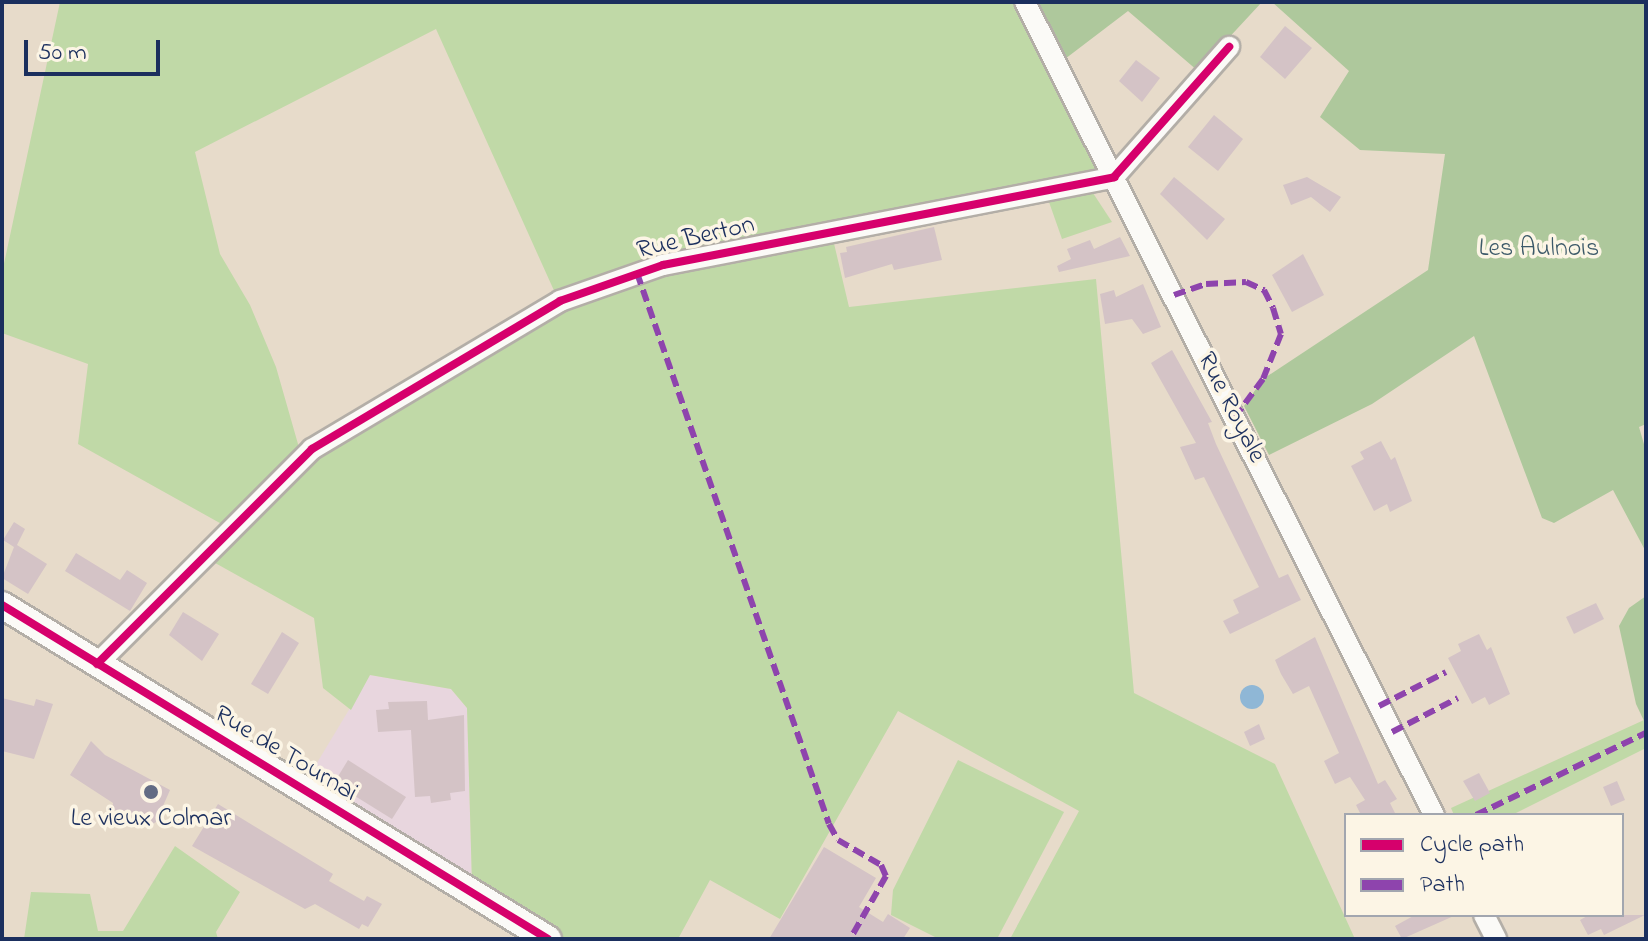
<!DOCTYPE html>
<html>
<head>
<meta charset="utf-8">
<style>
	body { margin:0 }
	#map { position:relative; width:1648px; height:941px; overflow:hidden; background:#e7dbca; font-family:"Indie Flower",sans-serif }
	div>[style] { position:absolute }
	[style*='--x'] { left:calc(var(--x)*1px); top:calc(var(--y)*1px); width:calc(var(--w)*1px); rotate:calc(var(--a)*1deg) }
	.built>* { inset:0; background:#e8d6de }
	.green>* { inset:0; background:#c0d9a7 }
	.forest>* { inset:0; background:#aec89c }
	.water>* { inset:0; background:#8fb7d6 }
	.round { border-radius:50% }
	.building>* { inset:0; background:#d4c3c6 }
	.roads { filter:drop-shadow(2px 0 #b3aea7) drop-shadow(-2px 0 #b3aea7) drop-shadow(0 2px #b3aea7) drop-shadow(0 -2px #b3aea7) }
	.minor>* { height:20px; margin:-10px; padding:0 10px; transform-origin:10px; border-radius:10px; background:#fbfaf7 }
	.major>* { height:26px; margin:-13px; padding:0 13px; transform-origin:13px; border-radius:13px; background:#fbfaf7 }
	.quiet>* { height:6px; margin-top:-3px; transform-origin:0; background:repeating-linear-gradient(90deg,#8e44ad 0 12px,transparent 0 18px) }
	.cycleway>* { height:8px; margin:-4px; padding:0 4px; transform-origin:4px; border-radius:4px; background:#d6006c }
	.dots>* { width:22px; height:22px; translate:-50% -50%; box-sizing:border-box; border:4px solid #fcf5e5; border-radius:50% }
	span { translate:-50% -50%; white-space:nowrap; text-align:center; line-height:1.15; -webkit-text-stroke:7px #fcf5e5; paint-order:stroke }
	.street-label { font-size:26px; color:#1b2f5e }
	.park-label { font-size:26px; color:#3c5969 }
	.poi-label { font-size:26px; color:#1b2f5e }
	.frame { position:absolute; inset:0; border:4px solid #1b2f5e; pointer-events:none }
	.legend { position:absolute; left:1344px; top:813px; width:280px; height:104px; box-sizing:border-box; background:#fcf5e5; border:2px solid #a2a6af; margin:0; padding:10px 14px; list-style:none; font-size:24px; color:#1b2f5e }
	.legend li { display:flex; align-items:center; gap:16px; height:40px }
	.legend b { width:40px; border:2px solid #a2a6af }
	.scale { position:absolute; left:24px; top:40px; width:136px; height:36px; box-sizing:border-box; border:4px solid #1b2f5e; border-top:0; padding-left:10px; font-size:24px; line-height:28px; white-space:nowrap; color:#1b2f5e; -webkit-text-stroke:6px #fcf5e5; paint-order:stroke }
</style>
</head>
<body>
<div id="map">
	<div class="built">
		<i style="clip-path:polygon(370px 675px,451px 689px,467px 708px,472px 884px,306px 781px)"></i>
	</div>
	<div class="green">
		<i style="clip-path:polygon(60px 2px,1020px 2px,1105px 171px,642px 262px,556px 295px,436px 29px,195px 152px,220px 254px,250px 305px,276px 367px,300px 451px,227px 527px,78px 444px,88px 364px,2px 333px,2px 273px)"></i>
		<i style="clip-path:polygon(1093px 193px,1112px 222px,1062px 239px,1049px 202px)"></i>
		<i style="clip-path:polygon(832px 235px,849px 307px,1096px 279px,1134px 693px,1275px 764px,1355px 939px,1010px 939px,1079px 811px,898px 711px,780px 919px,710px 880px,678px 939px,562px 939px,472px 884px,467px 708px,451px 689px,370px 675px,351px 710px,323px 688px,314px 618px,208px 559px,311px 457px,564px 306px,616px 283px)"></i>
		<i style="clip-path:polygon(1644px 720px,1646px 748px,1512px 815px,1454px 815px,1451px 808px)"></i>
		<i style="clip-path:polygon(958px 760px,1064px 812px,997px 939px,939px 939px,891px 915px,893px 890px)"></i>
		<i style="clip-path:polygon(175px 846px,240px 892px,216px 932px,218px 939px,24px 939px,31px 892px,90px 894px,98px 931px,123px 931px)"></i>
	</div>
	<div class="forest">
		<i style="clip-path:polygon(1031px 2px,1262px 2px,1198px 71px,1128px 11px,1061px 62px)"></i>
		<i style="clip-path:polygon(1272px 2px,1646px 2px,1646px 424px,1639px 427px,1646px 451px,1646px 552px,1613px 490px,1554px 523px,1542px 518px,1474px 336px,1372px 404px,1269px 455px,1244px 406px,1263px 379px,1428px 270px,1445px 154px,1360px 150px,1320px 117px,1349px 71px)"></i>
		<i style="clip-path:polygon(1646px 596px,1646px 725px,1636px 704px,1619px 626px,1629px 608px)"></i>
	</div>
	<div class="water">
		<i class="round" style="left:1240px;top:685px;width:24px;height:24px"></i>
	</div>
	<div class="building">
		<i style="clip-path:polygon(1285px 26px,1312px 48px,1285px 79px,1260px 57px)"></i>
		<i style="clip-path:polygon(1136px 60px,1160px 78px,1142px 102px,1119px 81px)"></i>
		<i style="clip-path:polygon(1214px 115px,1243px 139px,1218px 171px,1188px 147px)"></i>
		<i style="clip-path:polygon(1174px 177px,1225px 219px,1207px 240px,1160px 194px)"></i>
		<i style="clip-path:polygon(1307px 177px,1341px 197px,1330px 212px,1311px 197px,1291px 205px,1283px 185px)"></i>
		<i style="clip-path:polygon(934px 227px,942px 260px,894px 270px,892px 264px,845px 278px,840px 253px,847px 252px,846px 247px)"></i>
		<i style="clip-path:polygon(1120px 237px,1130px 256px,1059px 272px,1057px 266px,1071px 259px,1067px 249px,1090px 240px,1094px 249px)"></i>
		<i style="clip-path:polygon(1303px 254px,1324px 295px,1292px 312px,1272px 275px)"></i>
		<i style="clip-path:polygon(1143px 284px,1161px 327px,1143px 334px,1132px 319px,1105px 324px,1100px 294px,1114px 290px,1116px 297px)"></i>
		<i style="clip-path:polygon(1172px 350px,1212px 422px,1208px 423px,1216px 444px,1279px 578px,1288px 574px,1301px 600px,1230px 634px,1223px 621px,1239px 613px,1233px 600px,1259px 587px,1204px 477px,1195px 480px,1180px 447px,1196px 443px,1151px 363px)"></i>
		<i style="clip-path:polygon(1381px 441px,1391px 460px,1395px 457px,1412px 501px,1390px 512px,1387px 504px,1374px 511px,1351px 466px,1364px 459px,1360px 452px)"></i>
		<i style="clip-path:polygon(14px 522px,25px 529px,17px 545px,47px 564px,28px 594px,2px 578px,14px 547px,3px 540px)"></i>
		<i style="clip-path:polygon(76px 553px,120px 580px,127px 570px,147px 583px,130px 611px,65px 571px)"></i>
		<i style="clip-path:polygon(1596px 603px,1604px 619px,1574px 634px,1566px 617px)"></i>
		<i style="clip-path:polygon(183px 612px,219px 634px,202px 661px,169px 635px)"></i>
		<i style="clip-path:polygon(282px 632px,299px 643px,268px 694px,251px 684px)"></i>
		<i style="clip-path:polygon(1479px 634px,1487px 650px,1491px 647px,1510px 694px,1489px 705px,1485px 697px,1472px 704px,1448px 658px,1461px 651px,1458px 644px)"></i>
		<i style="clip-path:polygon(1315px 637px,1378px 784px,1385px 780px,1397px 799px,1390px 803px,1396px 815px,1361px 815px,1356px 805px,1365px 800px,1350px 777px,1335px 784px,1324px 761px,1339px 753px,1309px 686px,1293px 694px,1281px 674px,1275px 660px)"></i>
		<i style="clip-path:polygon(2px 698px,34px 706px,36px 699px,53px 704px,34px 759px,2px 751px)"></i>
		<i style="clip-path:polygon(427px 701px,428px 720px,464px 715px,465px 791px,450px 793px,451px 800px,431px 803px,430px 796px,415px 797px,411px 730px,378px 732px,376px 710px,389px 709px,388px 702px)"></i>
		<i style="clip-path:polygon(1259px 724px,1265px 739px,1250px 746px,1244px 732px)"></i>
		<i style="clip-path:polygon(91px 741px,105px 755px,170px 790px,156px 822px,150px 826px,138px 819px,134px 824px,112px 811px,113px 803px,70px 775px)"></i>
		<i style="clip-path:polygon(348px 760px,406px 797px,392px 819px,334px 783px)"></i>
		<i style="clip-path:polygon(1479px 773px,1490px 793px,1475px 801px,1463px 781px)"></i>
		<i style="clip-path:polygon(1617px 781px,1625px 800px,1611px 806px,1603px 787px)"></i>
		<i style="clip-path:polygon(218px 804px,333px 874px,329px 881px,364px 901px,367px 896px,382px 904px,368px 927px,362px 924px,359px 929px,315px 904px,305px 909px,192px 846px)"></i>
		<i style="clip-path:polygon(824px 847px,876px 878px,859px 907px,883px 922px,888px 914px,910px 928px,903px 939px,769px 939px)"></i>
		<i style="clip-path:polygon(1415px 915px,1456px 915px,1402px 939px,1395px 926px)"></i>
		<i style="clip-path:polygon(1589px 915px,1645px 915px,1604px 935px,1601px 929px,1588px 935px,1580px 920px)"></i>
	</div>
	<div class="roads">
		<div class="minor">
			<i style="--x:1025;--y:2;--w:910;--a:63.29"></i>
			<i style="--x:97;--y:664;--w:304;--a:-45"></i>
			<i style="--x:312;--y:449;--w:289;--a:-30.8"></i>
			<i style="--x:560;--y:301;--w:109;--a:-19.3"></i>
			<i style="--x:663;--y:265;--w:460;--a:-11"></i>
			<i style="--x:1114;--y:177;--w:174;--a:-48.5"></i>
			<i style="--x:1484;--y:915;--w:27;--a:63"></i>
		</div>
		<div class="major">
			<i style="--x:2;--y:605;--w:640;--a:31.46"></i>
		</div>
	</div>
	<div class="quiet">
		<i style="--x:637;--y:273;--w:583;--a:70.79"></i>
		<i style="--x:829;--y:824;--w:18;--a:61"></i>
		<i style="--x:838;--y:840;--w:50;--a:30.2"></i>
		<i style="--x:881;--y:865;--w:12;--a:66"></i>
		<i style="--x:886;--y:876;--w:73;--a:119.7"></i>
		<i style="--x:1174;--y:295;--w:34;--a:-19"></i>
		<i style="--x:1206;--y:284;--w:40;--a:-2.9"></i>
		<i style="--x:1246;--y:282;--w:20;--a:24"></i>
		<i style="--x:1264;--y:290;--w:20;--a:63"></i>
		<i style="--x:1273;--y:308;--w:27;--a:73"></i>
		<i style="--x:1281;--y:334;--w:48;--a:111.8"></i>
		<i style="--x:1263;--y:379;--w:47;--a:126.4"></i>
		<i style="--x:1379;--y:706;--w:75;--a:-26.9"></i>
		<i style="--x:1392;--y:732;--w:74;--a:-27.3"></i>
		<i style="--x:1476;--y:815;--w:189;--a:-25.8"></i>
	</div>
	<div class="cycleway">
		<i style="--x:2;--y:605;--w:640;--a:31.46"></i>
		<i style="--x:97;--y:664;--w:304;--a:-45"></i>
		<i style="--x:312;--y:449;--w:289;--a:-30.8"></i>
		<i style="--x:560;--y:301;--w:109;--a:-19.3"></i>
		<i style="--x:663;--y:265;--w:460;--a:-11"></i>
		<i style="--x:1114;--y:177;--w:174;--a:-48.5"></i>
	</div>
	<div class="dots">
		<i style="left:151px;top:792px;background:#626b84"></i>
	</div>
	<div class="street-label">
		<span style="left:696px;top:239px;rotate:-13deg">Rue Berton</span>
		<span style="left:1230px;top:408px;rotate:63deg">Rue Royale</span>
		<span style="left:285px;top:755px;rotate:31deg">Rue de Tournai</span>
	</div>
	<div class="park-label">
		<span style="left:1539px;top:250px">Les Aulnois</span>
	</div>
	<div class="poi-label">
		<span style="left:151px;top:820px">Le vieux Colmar</span>
	</div>
	<div class="frame"></div>
	<ul class="legend">
	<li><b style="height:10px;background:#d6006c"></b>Cycle path</li>
	<li><b style="height:10px;background:#8e44ad"></b>Path</li>
	</ul>
	<div class="scale">50 m</div>
</div>
</body>
</html>
